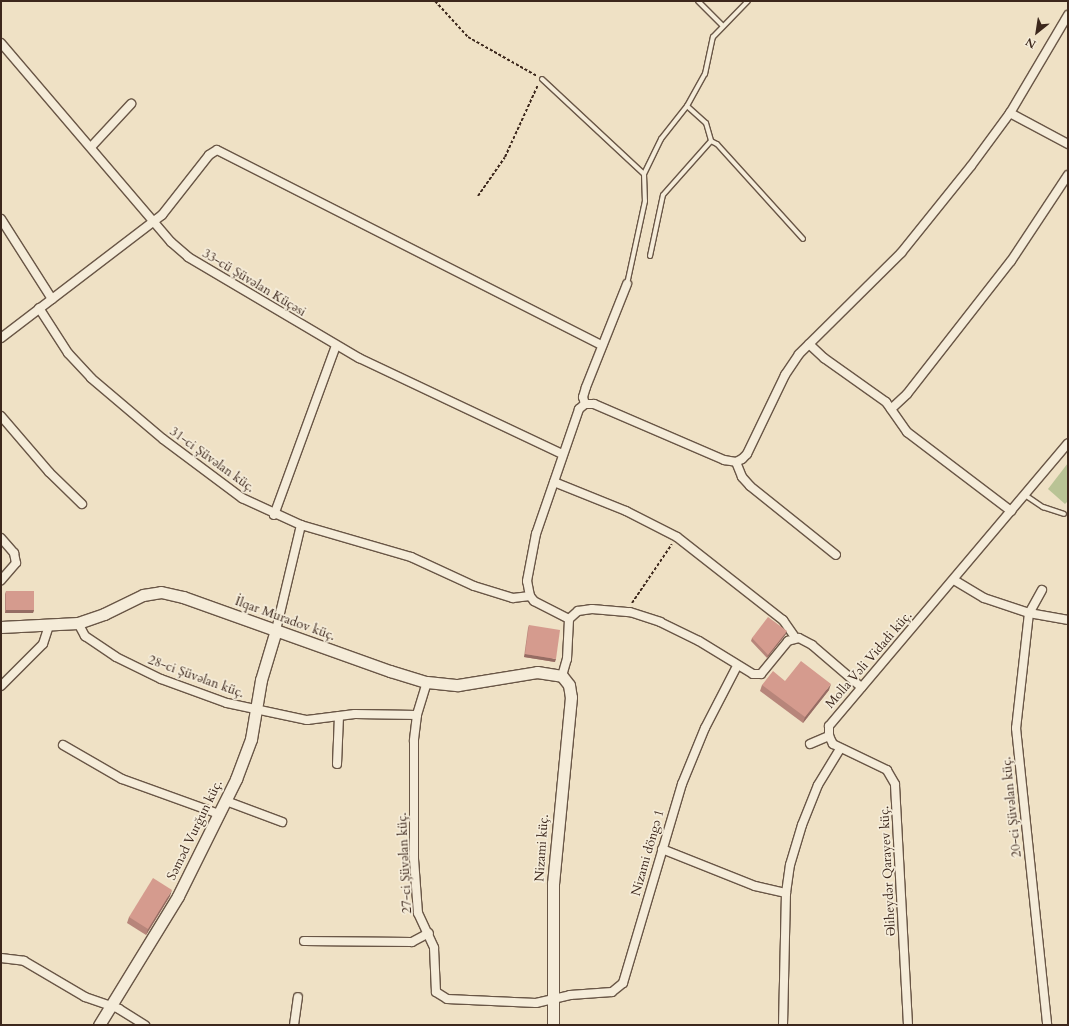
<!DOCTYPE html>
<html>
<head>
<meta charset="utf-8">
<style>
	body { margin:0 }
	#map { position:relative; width:1069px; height:1026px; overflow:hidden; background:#efe1c5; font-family:Cardo,serif }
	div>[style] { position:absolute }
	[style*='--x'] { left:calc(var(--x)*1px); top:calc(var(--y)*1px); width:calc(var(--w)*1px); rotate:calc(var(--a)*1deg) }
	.green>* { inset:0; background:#b9c395 }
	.path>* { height:2px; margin-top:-1px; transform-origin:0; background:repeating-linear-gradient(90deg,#3c271c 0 3px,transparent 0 5px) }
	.roads { filter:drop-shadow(1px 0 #695646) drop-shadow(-1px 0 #695646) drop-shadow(0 1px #695646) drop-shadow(0 -1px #695646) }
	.lane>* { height:4px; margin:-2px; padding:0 2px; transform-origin:2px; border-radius:2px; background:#f5ecd9 }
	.street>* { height:8px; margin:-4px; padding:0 4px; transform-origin:4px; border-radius:4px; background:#f5ecd9 }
	.secondary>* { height:11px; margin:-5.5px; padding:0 5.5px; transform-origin:5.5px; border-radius:5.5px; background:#f5ecd9 }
	.wall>* { inset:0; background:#b7857a }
	.shaded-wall>* { inset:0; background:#956c63 }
	.building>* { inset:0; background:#d59b8e }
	span { translate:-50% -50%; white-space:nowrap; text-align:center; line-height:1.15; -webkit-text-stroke:3.5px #f5ecd9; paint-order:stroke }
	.street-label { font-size:13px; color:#3c271c }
	.frame { position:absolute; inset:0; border:2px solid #3c271c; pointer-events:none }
	.north { position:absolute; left:1017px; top:12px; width:40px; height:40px; -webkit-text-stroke:3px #f5ecd9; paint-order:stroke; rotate:210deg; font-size:11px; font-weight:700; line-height:16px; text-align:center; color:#3c271c }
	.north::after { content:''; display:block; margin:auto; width:14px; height:18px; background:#3c271c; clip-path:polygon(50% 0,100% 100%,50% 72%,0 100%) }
</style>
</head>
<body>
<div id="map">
	<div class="green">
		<i style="clip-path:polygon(1068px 463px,1068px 501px,1065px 504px,1048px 489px)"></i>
	</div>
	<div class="path">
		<i style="--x:435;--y:1;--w:49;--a:47.5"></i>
		<i style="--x:468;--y:37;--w:79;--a:29.5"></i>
		<i style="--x:478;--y:196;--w:47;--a:-55.3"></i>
		<i style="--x:505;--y:157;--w:79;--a:-65.4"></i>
		<i style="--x:632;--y:603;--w:71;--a:-55.9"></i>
	</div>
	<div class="roads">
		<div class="lane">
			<i style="--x:698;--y:1;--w:35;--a:45"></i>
			<i style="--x:542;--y:79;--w:139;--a:43"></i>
			<i style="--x:644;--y:174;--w:27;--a:88"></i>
			<i style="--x:645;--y:201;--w:85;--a:102.2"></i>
			<i style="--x:687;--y:106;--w:25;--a:42"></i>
			<i style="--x:706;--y:123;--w:19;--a:74"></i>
			<i style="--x:644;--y:174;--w:39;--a:-64"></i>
			<i style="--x:661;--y:139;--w:42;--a:-51.8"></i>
			<i style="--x:687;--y:106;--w:37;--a:-61"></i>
			<i style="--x:705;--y:74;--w:38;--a:-78"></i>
			<i style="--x:713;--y:37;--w:50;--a:-45.8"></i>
			<i style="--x:650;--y:256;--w:62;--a:-78"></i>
			<i style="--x:663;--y:195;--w:72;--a:-48.4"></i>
			<i style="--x:711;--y:141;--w:7;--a:27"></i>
			<i style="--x:717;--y:144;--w:128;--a:47.8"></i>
			<i style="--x:1025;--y:495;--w:22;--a:34"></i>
			<i style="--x:1043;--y:507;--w:22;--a:18"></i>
		</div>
		<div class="street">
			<i style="--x:1;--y:43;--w:262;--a:49.5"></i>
			<i style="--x:171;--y:242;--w:23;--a:41"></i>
			<i style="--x:188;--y:257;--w:199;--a:30.6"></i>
			<i style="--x:359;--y:358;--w:225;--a:25.3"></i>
			<i style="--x:1010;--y:113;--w:66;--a:28.1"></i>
			<i style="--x:91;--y:147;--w:59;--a:-47.1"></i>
			<i style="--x:1;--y:219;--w:95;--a:57.5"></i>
			<i style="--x:39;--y:308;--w:54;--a:57.2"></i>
			<i style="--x:68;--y:353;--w:34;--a:47"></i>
			<i style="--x:91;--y:378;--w:94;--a:40.3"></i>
			<i style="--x:163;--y:439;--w:99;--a:36.8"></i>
			<i style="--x:242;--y:498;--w:65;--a:24.6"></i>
			<i style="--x:301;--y:525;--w:115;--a:16.2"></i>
			<i style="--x:411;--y:557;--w:69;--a:24.7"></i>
			<i style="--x:474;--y:586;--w:41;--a:17.1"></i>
			<i style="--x:513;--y:598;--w:17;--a:-7"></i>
			<i style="--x:1;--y:338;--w:203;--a:-37.4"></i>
			<i style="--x:162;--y:215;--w:76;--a:-51.9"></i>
			<i style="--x:209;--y:155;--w:9;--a:-32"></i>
			<i style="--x:217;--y:150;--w:432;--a:26.9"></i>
			<i style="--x:809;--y:344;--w:21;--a:43"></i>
			<i style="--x:824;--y:358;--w:76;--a:35.4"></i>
			<i style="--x:886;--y:402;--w:37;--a:55"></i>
			<i style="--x:907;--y:432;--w:131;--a:37.2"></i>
			<i style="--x:585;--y:404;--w:7;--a:-106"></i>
			<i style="--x:583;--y:397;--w:10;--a:-73"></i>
			<i style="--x:586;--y:387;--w:111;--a:-68.3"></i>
			<i style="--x:891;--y:409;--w:22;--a:-43"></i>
			<i style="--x:907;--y:394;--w:169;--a:-52"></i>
			<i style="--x:1011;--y:261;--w:103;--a:-56.5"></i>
			<i style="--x:1;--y:416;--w:74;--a:49.4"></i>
			<i style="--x:49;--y:472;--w:46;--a:44.1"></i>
			<i style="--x:736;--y:462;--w:16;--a:68"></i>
			<i style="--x:742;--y:477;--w:12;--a:48"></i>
			<i style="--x:750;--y:486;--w:110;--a:38.7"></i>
			<i style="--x:554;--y:482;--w:78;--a:21.9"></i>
			<i style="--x:626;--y:511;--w:57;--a:27"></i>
			<i style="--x:677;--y:537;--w:135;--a:38.1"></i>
			<i style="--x:783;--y:620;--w:21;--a:55"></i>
			<i style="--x:274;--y:515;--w:180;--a:-69.9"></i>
			<i style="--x:1;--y:538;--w:20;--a:49"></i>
			<i style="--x:14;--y:553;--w:10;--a:79"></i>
			<i style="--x:16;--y:563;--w:23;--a:131"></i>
			<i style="--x:954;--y:580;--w:35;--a:31"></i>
			<i style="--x:984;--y:598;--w:47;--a:18.4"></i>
			<i style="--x:1029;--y:613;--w:40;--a:10"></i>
			<i style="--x:1042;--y:590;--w:26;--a:119"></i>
			<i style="--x:1029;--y:613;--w:116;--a:96.4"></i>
			<i style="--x:1016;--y:728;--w:299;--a:84"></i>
			<i style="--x:569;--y:619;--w:39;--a:-153"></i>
			<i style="--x:534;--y:601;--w:6;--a:-129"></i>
			<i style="--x:530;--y:596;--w:15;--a:-101"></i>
			<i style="--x:527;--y:581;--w:48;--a:-79.2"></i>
			<i style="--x:536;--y:534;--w:132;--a:-71"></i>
			<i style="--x:579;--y:409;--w:8;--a:-40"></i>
			<i style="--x:585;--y:404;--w:9;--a:0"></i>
			<i style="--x:594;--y:404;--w:142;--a:23.3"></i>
			<i style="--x:724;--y:460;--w:12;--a:9"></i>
			<i style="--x:736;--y:462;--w:7;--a:-27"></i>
			<i style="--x:742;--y:459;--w:7;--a:-45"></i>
			<i style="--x:747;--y:454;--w:88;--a:-64.3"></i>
			<i style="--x:785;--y:375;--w:25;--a:-56"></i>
			<i style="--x:799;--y:354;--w:144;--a:-44.7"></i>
			<i style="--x:901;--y:253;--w:112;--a:-51.2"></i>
			<i style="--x:971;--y:166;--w:66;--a:-53.7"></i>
			<i style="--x:1010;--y:113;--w:114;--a:-59.4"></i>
			<i style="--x:78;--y:623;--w:15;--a:62"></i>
			<i style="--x:85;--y:636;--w:37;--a:34"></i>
			<i style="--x:116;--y:657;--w:50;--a:26.1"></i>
			<i style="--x:161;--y:679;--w:70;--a:20"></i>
			<i style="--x:227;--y:703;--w:82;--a:12"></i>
			<i style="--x:307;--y:720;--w:48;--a:-7.1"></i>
			<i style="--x:355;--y:714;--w:62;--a:0.9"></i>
			<i style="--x:276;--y:630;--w:108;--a:-76.6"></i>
			<i style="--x:562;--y:676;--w:18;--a:-74"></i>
			<i style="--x:567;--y:659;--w:40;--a:-87.1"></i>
			<i style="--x:569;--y:619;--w:12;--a:-42"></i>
			<i style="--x:578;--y:611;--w:14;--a:-8"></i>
			<i style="--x:592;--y:609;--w:38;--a:5"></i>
			<i style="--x:630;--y:612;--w:32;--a:18"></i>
			<i style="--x:660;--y:622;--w:43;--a:26"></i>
			<i style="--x:699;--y:641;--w:63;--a:31.4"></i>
			<i style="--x:753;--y:674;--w:8;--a:0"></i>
			<i style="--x:761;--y:674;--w:43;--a:-50.7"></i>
			<i style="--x:788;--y:641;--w:11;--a:-15"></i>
			<i style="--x:799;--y:638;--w:15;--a:28"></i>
			<i style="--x:812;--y:645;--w:65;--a:40.6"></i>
			<i style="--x:427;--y:682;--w:34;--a:107"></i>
			<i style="--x:417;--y:715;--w:26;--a:97"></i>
			<i style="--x:414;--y:741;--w:118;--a:90"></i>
			<i style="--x:414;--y:859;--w:54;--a:85.8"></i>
			<i style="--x:418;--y:913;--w:38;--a:65"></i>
			<i style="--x:434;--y:948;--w:44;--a:87.4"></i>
			<i style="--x:436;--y:992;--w:13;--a:32"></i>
			<i style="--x:447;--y:999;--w:89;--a:2.6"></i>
			<i style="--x:536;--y:1003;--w:35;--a:-13"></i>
			<i style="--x:570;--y:995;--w:42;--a:-4.1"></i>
			<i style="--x:612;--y:992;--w:14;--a:-39"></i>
			<i style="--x:623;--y:983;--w:208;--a:-73.5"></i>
			<i style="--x:682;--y:784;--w:61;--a:-67.7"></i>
			<i style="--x:705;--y:728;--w:70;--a:-62.7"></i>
			<i style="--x:1;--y:686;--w:59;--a:-45"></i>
			<i style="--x:43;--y:644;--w:19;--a:-72"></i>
			<i style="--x:810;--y:744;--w:21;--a:-23"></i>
			<i style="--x:63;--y:745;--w:68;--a:30"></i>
			<i style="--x:122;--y:779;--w:103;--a:19.8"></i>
			<i style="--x:337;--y:764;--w:48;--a:-87.6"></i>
			<i style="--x:226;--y:801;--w:60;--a:20.6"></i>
			<i style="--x:662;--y:849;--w:100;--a:21.7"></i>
			<i style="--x:755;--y:886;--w:32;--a:13"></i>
			<i style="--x:304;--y:941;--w:108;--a:0.5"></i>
			<i style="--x:412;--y:942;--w:19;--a:-28"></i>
			<i style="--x:1;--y:958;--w:23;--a:7"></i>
			<i style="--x:24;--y:961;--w:71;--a:30.5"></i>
			<i style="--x:85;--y:997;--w:36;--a:19"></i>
			<i style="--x:119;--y:1009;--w:31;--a:32"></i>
			<i style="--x:294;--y:1025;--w:28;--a:-82"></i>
			<i style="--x:783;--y:1025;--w:132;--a:-88.7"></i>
			<i style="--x:786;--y:893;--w:28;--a:-82"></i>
			<i style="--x:790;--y:865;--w:42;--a:-73.3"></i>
			<i style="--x:802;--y:825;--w:43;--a:-68.2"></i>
			<i style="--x:818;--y:785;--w:42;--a:-58.6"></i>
			<i style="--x:908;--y:1025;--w:241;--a:-93.1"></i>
			<i style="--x:895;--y:784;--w:16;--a:-120"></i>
			<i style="--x:887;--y:770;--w:60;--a:-154.3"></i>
			<i style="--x:833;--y:744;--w:9;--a:-117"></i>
			<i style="--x:829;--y:736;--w:10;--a:-90"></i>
			<i style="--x:829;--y:726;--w:370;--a:-49.8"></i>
		</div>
		<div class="secondary">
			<i style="--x:1;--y:627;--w:77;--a:-3"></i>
			<i style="--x:78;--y:623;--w:28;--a:-19"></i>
			<i style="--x:104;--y:614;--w:43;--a:-26"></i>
			<i style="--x:143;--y:595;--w:18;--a:-9"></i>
			<i style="--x:161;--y:592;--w:23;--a:13"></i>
			<i style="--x:183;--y:597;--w:220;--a:19.7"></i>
			<i style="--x:390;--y:671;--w:39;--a:17"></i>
			<i style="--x:427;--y:682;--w:31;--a:6"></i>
			<i style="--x:458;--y:685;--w:80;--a:-9.3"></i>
			<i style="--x:537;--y:672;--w:25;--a:9"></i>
			<i style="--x:562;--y:676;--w:11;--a:52"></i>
			<i style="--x:569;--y:685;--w:12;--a:81"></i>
			<i style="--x:571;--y:697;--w:187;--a:95.5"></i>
			<i style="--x:553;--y:883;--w:142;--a:90"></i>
			<i style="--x:99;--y:1025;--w:151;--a:-58.5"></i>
			<i style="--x:178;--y:896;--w:131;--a:-63.6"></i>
			<i style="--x:236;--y:779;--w:43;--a:-69.4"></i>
			<i style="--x:251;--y:739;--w:60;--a:-80.4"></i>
			<i style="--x:261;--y:680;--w:52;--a:-73.3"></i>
		</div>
	</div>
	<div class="wall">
		<i style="clip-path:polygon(6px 591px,34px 610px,33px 613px,5px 613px,5px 594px)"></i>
		<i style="clip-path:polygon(529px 625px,555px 662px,524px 657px,528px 628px)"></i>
		<i style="clip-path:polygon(786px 634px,767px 658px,751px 641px,752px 638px)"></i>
		<i style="clip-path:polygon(785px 681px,829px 690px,803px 723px,760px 691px,762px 685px)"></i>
		<i style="clip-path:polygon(170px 896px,146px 935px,127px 923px,129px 917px)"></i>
	</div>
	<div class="shaded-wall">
		<i style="clip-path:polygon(6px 610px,34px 610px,33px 613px,5px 613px)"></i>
		<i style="clip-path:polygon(787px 631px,786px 634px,767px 658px,768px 655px)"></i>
		<i style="clip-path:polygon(525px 654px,556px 659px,555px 662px,524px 657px)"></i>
		<i style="clip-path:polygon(831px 684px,829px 690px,803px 723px,805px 717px)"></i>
		<i style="clip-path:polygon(172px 890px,170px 896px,146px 935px,148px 929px)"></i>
	</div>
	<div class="building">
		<i style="clip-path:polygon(6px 591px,34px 591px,34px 610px,6px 610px)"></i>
		<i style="clip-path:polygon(768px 617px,787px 631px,768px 655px,752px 638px)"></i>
		<i style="clip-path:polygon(529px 625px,560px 630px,556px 659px,525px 654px)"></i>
		<i style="clip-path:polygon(801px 661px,831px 684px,805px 717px,762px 685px,773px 671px,785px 681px)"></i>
		<i style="clip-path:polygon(153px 878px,172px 890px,148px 929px,129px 917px)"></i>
	</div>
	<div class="street-label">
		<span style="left:254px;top:283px;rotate:31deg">33-cü Şüvəlan Küçəsi</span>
		<span style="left:212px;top:460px;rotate:36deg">31-ci Şüvəlan küç.</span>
		<span style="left:285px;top:619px;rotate:20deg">İlqar Muradov küç.</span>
		<span style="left:869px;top:660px;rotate:-49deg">Molla Vəli Vidadi küç.</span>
		<span style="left:196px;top:677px;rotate:20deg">28-ci Şüvəlan küç.</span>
		<span style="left:1012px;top:807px;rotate:-96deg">20-ci Şüvəlan küç.</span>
		<span style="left:195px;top:830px;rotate:-64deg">Səməd Vurğun küç.</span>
		<span style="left:542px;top:848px;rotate:-86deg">Nizami küç.</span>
		<span style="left:648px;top:853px;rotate:-74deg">Nizami döngə 1</span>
		<span style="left:405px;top:863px;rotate:-93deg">27-ci Şüvəlan küç.</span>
		<span style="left:888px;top:871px;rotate:-93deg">Əliheydər Qarayev küç.</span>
	</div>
	<div class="frame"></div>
	<div class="north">N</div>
</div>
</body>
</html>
